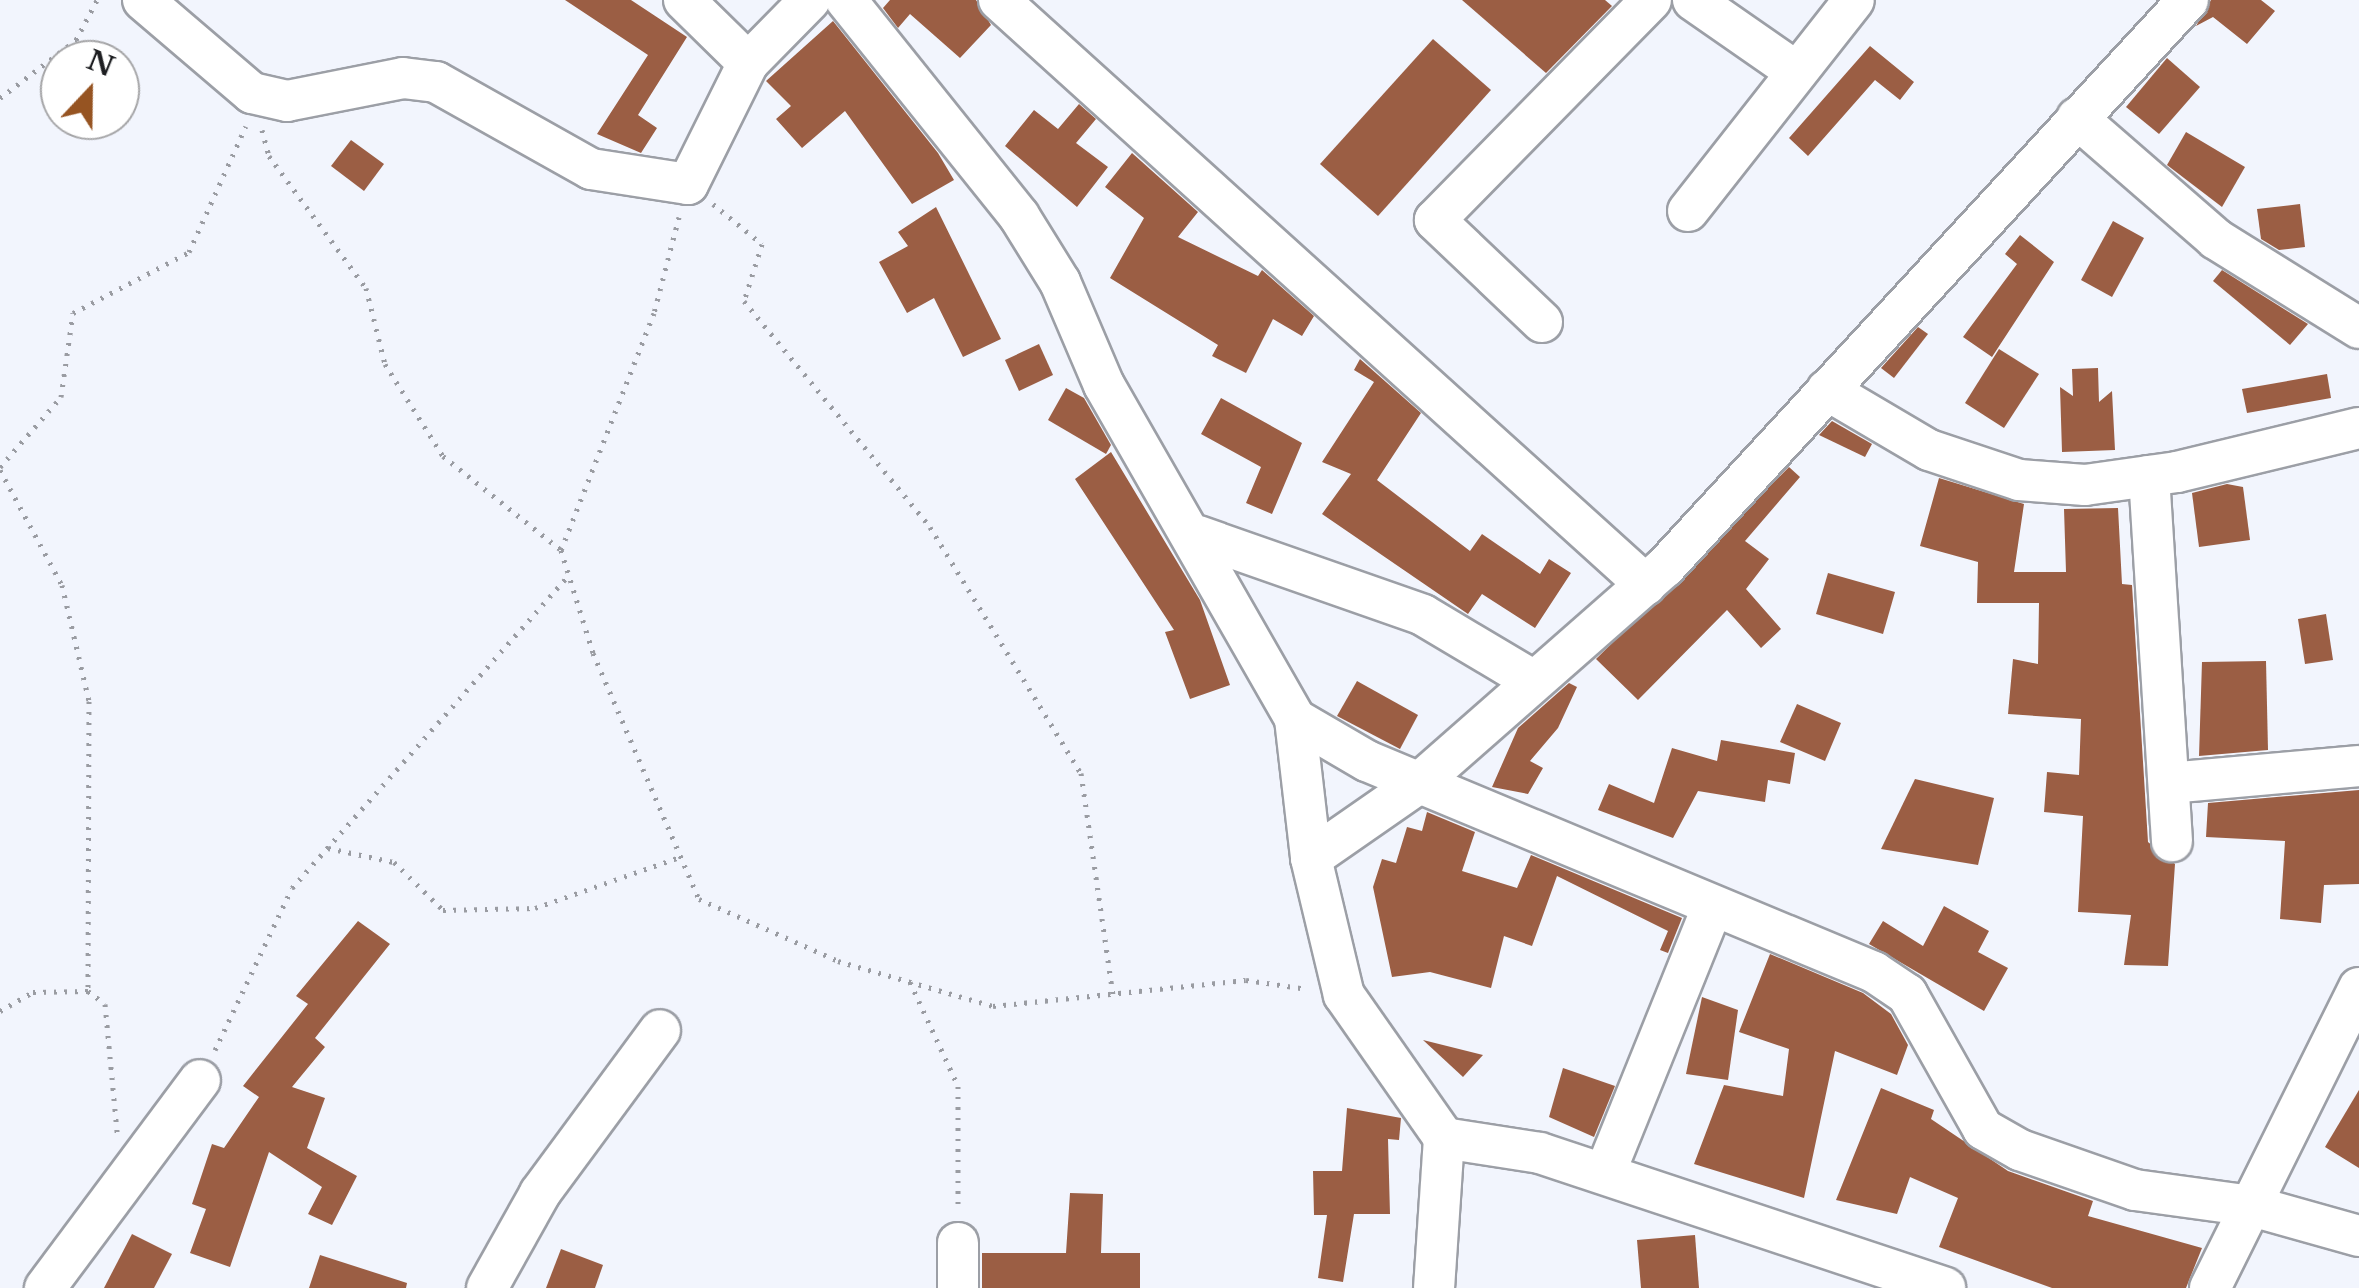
<!DOCTYPE html>
<html>
<head>
<meta charset="utf-8">
<style>
	body { margin:0 }
	#map { position:relative; width:2359px; height:1288px; overflow:hidden; background:#f2f5fd; font-family:"Libre Baskerville",serif }
	div>[style] { position:absolute }
	[style*='--x'] { left:calc(var(--x)*1px); top:calc(var(--y)*1px); width:calc(var(--w)*1px); rotate:calc(var(--a)*1deg) }
	.building>* { inset:0; background:#9b5e44 }
	.path>* { height:5px; margin-top:-2.5px; transform-origin:0; background:repeating-linear-gradient(90deg,#9a9ca2 0 2.5px,transparent 0 10.5px) }
	.roads { filter:drop-shadow(2px 0 #9c9fa6) drop-shadow(-2px 0 #9c9fa6) drop-shadow(0 2px #9c9fa6) drop-shadow(0 -2px #9c9fa6) }
	.minor>* { height:40px; margin:-20px; padding:0 20px; transform-origin:20px; border-radius:20px; background:#fff }
	span { translate:-50% -50%; white-space:nowrap; text-align:center; line-height:1.15; -webkit-text-stroke:8px #fff; paint-order:stroke }
	.north { position:absolute; left:40px; top:40px; width:100px; height:100px; box-sizing:border-box; background:#fff; border:2px solid #a5a5a7; border-radius:50%; rotate:22deg; font-size:28px; font-weight:700; line-height:40px; text-align:center; color:#1e1f22 }
	.north::after { content:''; display:block; margin:auto; width:35px; height:45px; background:#965422; clip-path:polygon(50% 0,100% 100%,50% 72%,0 100%) }
</style>
</head>
<body>
<div id="map">
	<div class="building">
		<i style="clip-path:polygon(565px 0,631px 0,687px 37px,638px 115px,657px 128px,641px 153px,597px 134px,648px 55px)"></i>
		<i style="clip-path:polygon(890px 0,976px 0,991px 25px,960px 58px,910px 14px,898px 28px,883px 8px)"></i>
		<i style="clip-path:polygon(1462px 0,1605px 0,1612px 6px,1546px 73px)"></i>
		<i style="clip-path:polygon(2211px 0,2261px 0,2275px 11px,2247px 44px,2213px 17px,2196px 26px)"></i>
		<i style="clip-path:polygon(833px 21px,938px 153px,954px 180px,912px 204px,845px 111px,802px 148px,776px 119px,791px 106px,766px 81px)"></i>
		<i style="clip-path:polygon(1433px 39px,1491px 90px,1378px 216px,1320px 164px)"></i>
		<i style="clip-path:polygon(1870px 46px,1914px 82px,1900px 100px,1875px 80px,1808px 156px,1789px 138px)"></i>
		<i style="clip-path:polygon(2167px 58px,2200px 87px,2159px 134px,2126px 107px)"></i>
		<i style="clip-path:polygon(1079px 104px,1096px 119px,1076px 143px,1108px 167px,1077px 207px,1005px 146px,1034px 110px,1058px 129px)"></i>
		<i style="clip-path:polygon(2186px 132px,2245px 167px,2222px 207px,2167px 165px)"></i>
		<i style="clip-path:polygon(351px 140px,384px 164px,364px 191px,331px 166px)"></i>
		<i style="clip-path:polygon(1132px 153px,1198px 212px,1178px 237px,1258px 276px,1262px 270px,1314px 316px,1302px 336px,1273px 319px,1246px 373px,1212px 356px,1218px 345px,1110px 278px,1144px 218px,1105px 187px)"></i>
		<i style="clip-path:polygon(2300px 204px,2305px 247px,2279px 250px,2261px 239px,2257px 209px)"></i>
		<i style="clip-path:polygon(936px 207px,1001px 339px,963px 357px,934px 298px,907px 313px,879px 262px,908px 246px,898px 232px)"></i>
		<i style="clip-path:polygon(2113px 221px,2144px 238px,2112px 297px,2081px 280px)"></i>
		<i style="clip-path:polygon(2020px 235px,2054px 262px,1992px 357px,1963px 337px,2017px 264px,2005px 254px)"></i>
		<i style="clip-path:polygon(2222px 270px,2308px 324px,2290px 345px,2213px 281px)"></i>
		<i style="clip-path:polygon(1918px 327px,1928px 334px,1894px 378px,1881px 368px)"></i>
		<i style="clip-path:polygon(1039px 344px,1053px 375px,1019px 391px,1005px 360px)"></i>
		<i style="clip-path:polygon(1999px 349px,2039px 374px,2004px 428px,1965px 403px)"></i>
		<i style="clip-path:polygon(1360px 359px,1421px 413px,1377px 480px,1470px 551px,1482px 534px,1540px 574px,1549px 559px,1571px 573px,1535px 628px,1482px 594px,1468px 614px,1322px 514px,1351px 474px,1322px 462px,1374px 382px,1354px 370px)"></i>
		<i style="clip-path:polygon(2098px 368px,2099px 402px,2112px 391px,2115px 450px,2062px 452px,2060px 387px,2073px 396px,2072px 369px)"></i>
		<i style="clip-path:polygon(2327px 374px,2331px 398px,2247px 413px,2242px 389px)"></i>
		<i style="clip-path:polygon(1066px 388px,1084px 398px,1111px 445px,1106px 454px,1048px 420px)"></i>
		<i style="clip-path:polygon(1221px 398px,1302px 443px,1272px 514px,1246px 503px,1261px 467px,1201px 434px)"></i>
		<i style="clip-path:polygon(1832px 421px,1872px 444px,1865px 457px,1819px 435px)"></i>
		<i style="clip-path:polygon(1111px 452px,1200px 600px,1230px 685px,1190px 699px,1165px 632px,1174px 630px,1075px 479px)"></i>
		<i style="clip-path:polygon(1789px 467px,1800px 477px,1745px 541px,1769px 559px,1746px 589px,1781px 629px,1761px 648px,1727px 610px,1638px 700px,1596px 659px)"></i>
		<i style="clip-path:polygon(1939px 478px,2024px 504px,2014px 572px,2066px 572px,2064px 509px,2118px 508px,2122px 584px,2132px 585px,2148px 842px,2175px 864px,2168px 966px,2124px 965px,2131px 915px,2078px 912px,2083px 816px,2044px 812px,2047px 772px,2079px 775px,2081px 719px,2008px 714px,2013px 659px,2038px 664px,2039px 603px,1977px 603px,1978px 562px,1920px 546px)"></i>
		<i style="clip-path:polygon(2227px 484px,2243px 487px,2250px 540px,2199px 547px,2192px 493px)"></i>
		<i style="clip-path:polygon(1828px 573px,1895px 592px,1883px 634px,1816px 614px)"></i>
		<i style="clip-path:polygon(2326px 614px,2333px 660px,2305px 664px,2298px 619px)"></i>
		<i style="clip-path:polygon(2266px 661px,2268px 750px,2199px 756px,2202px 662px)"></i>
		<i style="clip-path:polygon(1357px 681px,1418px 715px,1400px 749px,1337px 716px)"></i>
		<i style="clip-path:polygon(1569px 683px,1577px 687px,1558px 728px,1530px 761px,1543px 768px,1528px 794px,1492px 787px,1518px 728px)"></i>
		<i style="clip-path:polygon(1797px 704px,1841px 723px,1825px 761px,1780px 742px)"></i>
		<i style="clip-path:polygon(1721px 740px,1795px 753px,1790px 784px,1768px 780px,1765px 802px,1698px 791px,1673px 838px,1598px 810px,1609px 784px,1654px 803px,1672px 748px,1717px 761px)"></i>
		<i style="clip-path:polygon(1915px 779px,1994px 798px,1978px 865px,1881px 849px)"></i>
		<i style="clip-path:polygon(2359px 790px,2359px 884px,2324px 885px,2321px 923px,2280px 919px,2285px 841px,2206px 837px,2208px 803px)"></i>
		<i style="clip-path:polygon(1427px 812px,1475px 832px,1462px 871px,1517px 888px,1531px 855px,1682px 918px,1668px 953px,1660px 950px,1668px 931px,1557px 876px,1532px 946px,1504px 936px,1491px 988px,1430px 972px,1392px 977px,1373px 887px,1382px 859px,1396px 863px,1407px 827px,1422px 831px)"></i>
		<i style="clip-path:polygon(1944px 906px,1989px 931px,1978px 952px,2008px 968px,1984px 1011px,1869px 944px,1883px 921px,1923px 946px)"></i>
		<i style="clip-path:polygon(358px 921px,390px 944px,315px 1038px,325px 1047px,292px 1087px,325px 1098px,307px 1148px,357px 1176px,332px 1225px,308px 1214px,322px 1187px,269px 1152px,230px 1267px,190px 1253px,206px 1209px,192px 1204px,212px 1144px,224px 1148px,259px 1097px,243px 1086px,308px 1004px,296px 996px)"></i>
		<i style="clip-path:polygon(1770px 954px,1863px 993px,1891px 1014px,1908px 1045px,1897px 1075px,1835px 1051px,1804px 1198px,1694px 1164px,1724px 1085px,1783px 1096px,1789px 1049px,1739px 1032px)"></i>
		<i style="clip-path:polygon(1702px 997px,1738px 1010px,1728px 1080px,1686px 1074px)"></i>
		<i style="clip-path:polygon(1423px 1040px,1483px 1055px,1463px 1077px)"></i>
		<i style="clip-path:polygon(1563px 1068px,1615px 1086px,1594px 1137px,1549px 1117px)"></i>
		<i style="clip-path:polygon(1881px 1088px,1934px 1110px,1931px 1119px,2008px 1171px,2093px 1201px,2088px 1216px,2202px 1248px,2186px 1288px,2052px 1288px,1939px 1247px,1958px 1198px,1910px 1177px,1897px 1214px,1836px 1200px)"></i>
		<i style="clip-path:polygon(2359px 1090px,2359px 1168px,2325px 1147px)"></i>
		<i style="clip-path:polygon(1347px 1108px,1401px 1118px,1399px 1140px,1388px 1139px,1390px 1214px,1354px 1214px,1343px 1282px,1318px 1278px,1327px 1215px,1314px 1215px,1313px 1171px,1342px 1171px)"></i>
		<i style="clip-path:polygon(1070px 1193px,1103px 1194px,1101px 1253px,1140px 1253px,1140px 1288px,982px 1288px,982px 1253px,1066px 1253px)"></i>
		<i style="clip-path:polygon(132px 1234px,172px 1254px,154px 1288px,104px 1288px)"></i>
		<i style="clip-path:polygon(1695px 1235px,1699px 1288px,1641px 1288px,1637px 1240px)"></i>
		<i style="clip-path:polygon(561px 1249px,603px 1265px,595px 1288px,546px 1288px)"></i>
		<i style="clip-path:polygon(320px 1255px,407px 1283px,406px 1288px,309px 1288px)"></i>
	</div>
	<div class="path">
		<i style="--x:0;--y:98;--w:96;--a:-37.3"></i>
		<i style="--x:76;--y:40;--w:45;--a:-62.3"></i>
		<i style="--x:262;--y:130;--w:27;--a:75"></i>
		<i style="--x:269;--y:156;--w:164;--a:53.7"></i>
		<i style="--x:366;--y:288;--w:78;--a:76"></i>
		<i style="--x:385;--y:364;--w:109;--a:57.8"></i>
		<i style="--x:443;--y:456;--w:151;--a:38.5"></i>
		<i style="--x:713;--y:204;--w:63;--a:39.2"></i>
		<i style="--x:762;--y:244;--w:60;--a:107.5"></i>
		<i style="--x:744;--y:301;--w:293;--a:50.5"></i>
		<i style="--x:930;--y:527;--w:289;--a:58.5"></i>
		<i style="--x:1081;--y:773;--w:224;--a:81.8"></i>
		<i style="--x:679;--y:217;--w:99;--a:104.6"></i>
		<i style="--x:654;--y:313;--w:255;--a:111.4"></i>
		<i style="--x:561;--y:550;--w:108;--a:72.7"></i>
		<i style="--x:593;--y:653;--w:268;--a:66.7"></i>
		<i style="--x:699;--y:899;--w:152;--a:24"></i>
		<i style="--x:838;--y:961;--w:161;--a:16.2"></i>
		<i style="--x:993;--y:1006;--w:254;--a:-5.9"></i>
		<i style="--x:1246;--y:980;--w:62;--a:8.4"></i>
		<i style="--x:0;--y:467;--w:93;--a:-48.9"></i>
		<i style="--x:61;--y:397;--w:85;--a:-81.9"></i>
		<i style="--x:73;--y:313;--w:131;--a:-27.7"></i>
		<i style="--x:189;--y:252;--w:138;--a:-65.7"></i>
		<i style="--x:0;--y:470;--w:131;--a:61.7"></i>
		<i style="--x:62;--y:585;--w:119;--a:76.9"></i>
		<i style="--x:89;--y:701;--w:290;--a:90.2"></i>
		<i style="--x:328;--y:848;--w:67;--a:12"></i>
		<i style="--x:394;--y:862;--w:69;--a:44.4"></i>
		<i style="--x:443;--y:910;--w:92;--a:-1.2"></i>
		<i style="--x:535;--y:908;--w:154;--a:-19.4"></i>
		<i style="--x:910;--y:982;--w:115;--a:65.2"></i>
		<i style="--x:958;--y:1086;--w:122;--a:90"></i>
		<i style="--x:0;--y:1011;--w:38;--a:-30"></i>
		<i style="--x:33;--y:992;--w:55;--a:-1"></i>
		<i style="--x:88;--y:991;--w:21;--a:37"></i>
		<i style="--x:105;--y:1004;--w:129;--a:84.6"></i>
		<i style="--x:215;--y:1050;--w:179;--a:-64.6"></i>
		<i style="--x:292;--y:888;--w:418;--a:-48.5"></i>
	</div>
	<div class="roads">
		<div class="minor">
			<i style="--x:143;--y:0;--w:143;--a:40.5"></i>
			<i style="--x:252;--y:93;--w:36;--a:13"></i>
			<i style="--x:287;--y:101;--w:118;--a:-11.2"></i>
			<i style="--x:403;--y:78;--w:33;--a:7"></i>
			<i style="--x:436;--y:82;--w:178;--a:29.3"></i>
			<i style="--x:591;--y:169;--w:98;--a:8.8"></i>
			<i style="--x:688;--y:184;--w:135;--a:-63.6"></i>
			<i style="--x:748;--y:63;--w:88;--a:-45.5"></i>
			<i style="--x:684;--y:0;--w:90;--a:44.5"></i>
			<i style="--x:846;--y:0;--w:277;--a:51.3"></i>
			<i style="--x:1019;--y:216;--w:78;--a:58.2"></i>
			<i style="--x:1060;--y:282;--w:112;--a:66.9"></i>
			<i style="--x:1104;--y:385;--w:385;--a:60.2"></i>
			<i style="--x:1295;--y:719;--w:140;--a:83.4"></i>
			<i style="--x:1311;--y:858;--w:141;--a:76.5"></i>
			<i style="--x:1344;--y:995;--w:174;--a:55"></i>
			<i style="--x:1444;--y:1138;--w:150;--a:93.8"></i>
			<i style="--x:999;--y:0;--w:872;--a:42.12"></i>
			<i style="--x:1693;--y:0;--w:124;--a:34.8"></i>
			<i style="--x:2077;--y:118;--w:184;--a:41"></i>
			<i style="--x:2216;--y:239;--w:168;--a:31.9"></i>
			<i style="--x:1688;--y:211;--w:268;--a:-51.8"></i>
			<i style="--x:1542;--y:322;--w:148;--a:-136.4"></i>
			<i style="--x:1435;--y:220;--w:308;--a:-45.5"></i>
			<i style="--x:1827;--y:390;--w:118;--a:30.5"></i>
			<i style="--x:1929;--y:450;--w:95;--a:18.4"></i>
			<i style="--x:2019;--y:480;--w:66;--a:4.3"></i>
			<i style="--x:2085;--y:485;--w:93;--a:-8"></i>
			<i style="--x:2177;--y:472;--w:187;--a:-13.6"></i>
			<i style="--x:2149;--y:476;--w:366;--a:86.4"></i>
			<i style="--x:1198;--y:536;--w:238;--a:19.3"></i>
			<i style="--x:1423;--y:615;--w:127;--a:30.8"></i>
			<i style="--x:1295;--y:719;--w:83;--a:30.3"></i>
			<i style="--x:1367;--y:761;--w:549;--a:22.6"></i>
			<i style="--x:1874;--y:972;--w:40;--a:34"></i>
			<i style="--x:1907;--y:994;--w:155;--a:60.6"></i>
			<i style="--x:1983;--y:1129;--w:43;--a:29.6"></i>
			<i style="--x:2020;--y:1150;--w:122;--a:19.2"></i>
			<i style="--x:2135;--y:1190;--w:118;--a:7.8"></i>
			<i style="--x:2252;--y:1206;--w:111;--a:15.7"></i>
			<i style="--x:2169;--y:783;--w:191;--a:-5.1"></i>
			<i style="--x:1311;--y:858;--w:131;--a:-34.8"></i>
			<i style="--x:1419;--y:783;--w:327;--a:-41.3"></i>
			<i style="--x:1665;--y:567;--w:771;--a:-47.31"></i>
			<i style="--x:1444;--y:1138;--w:97;--a:8.9"></i>
			<i style="--x:1540;--y:1153;--w:427;--a:18.4"></i>
			<i style="--x:1605;--y:1173;--w:286;--a:-68"></i>
			<i style="--x:958;--y:1243;--w:45;--a:90"></i>
			<i style="--x:45;--y:1288;--w:259;--a:-53.3"></i>
			<i style="--x:487;--y:1288;--w:109;--a:-60.8"></i>
			<i style="--x:540;--y:1193;--w:202;--a:-53.6"></i>
			<i style="--x:2210;--y:1288;--w:335;--a:-63.6"></i>
		</div>
	</div>
	<div class="north">N</div>
</div>
</body>
</html>
